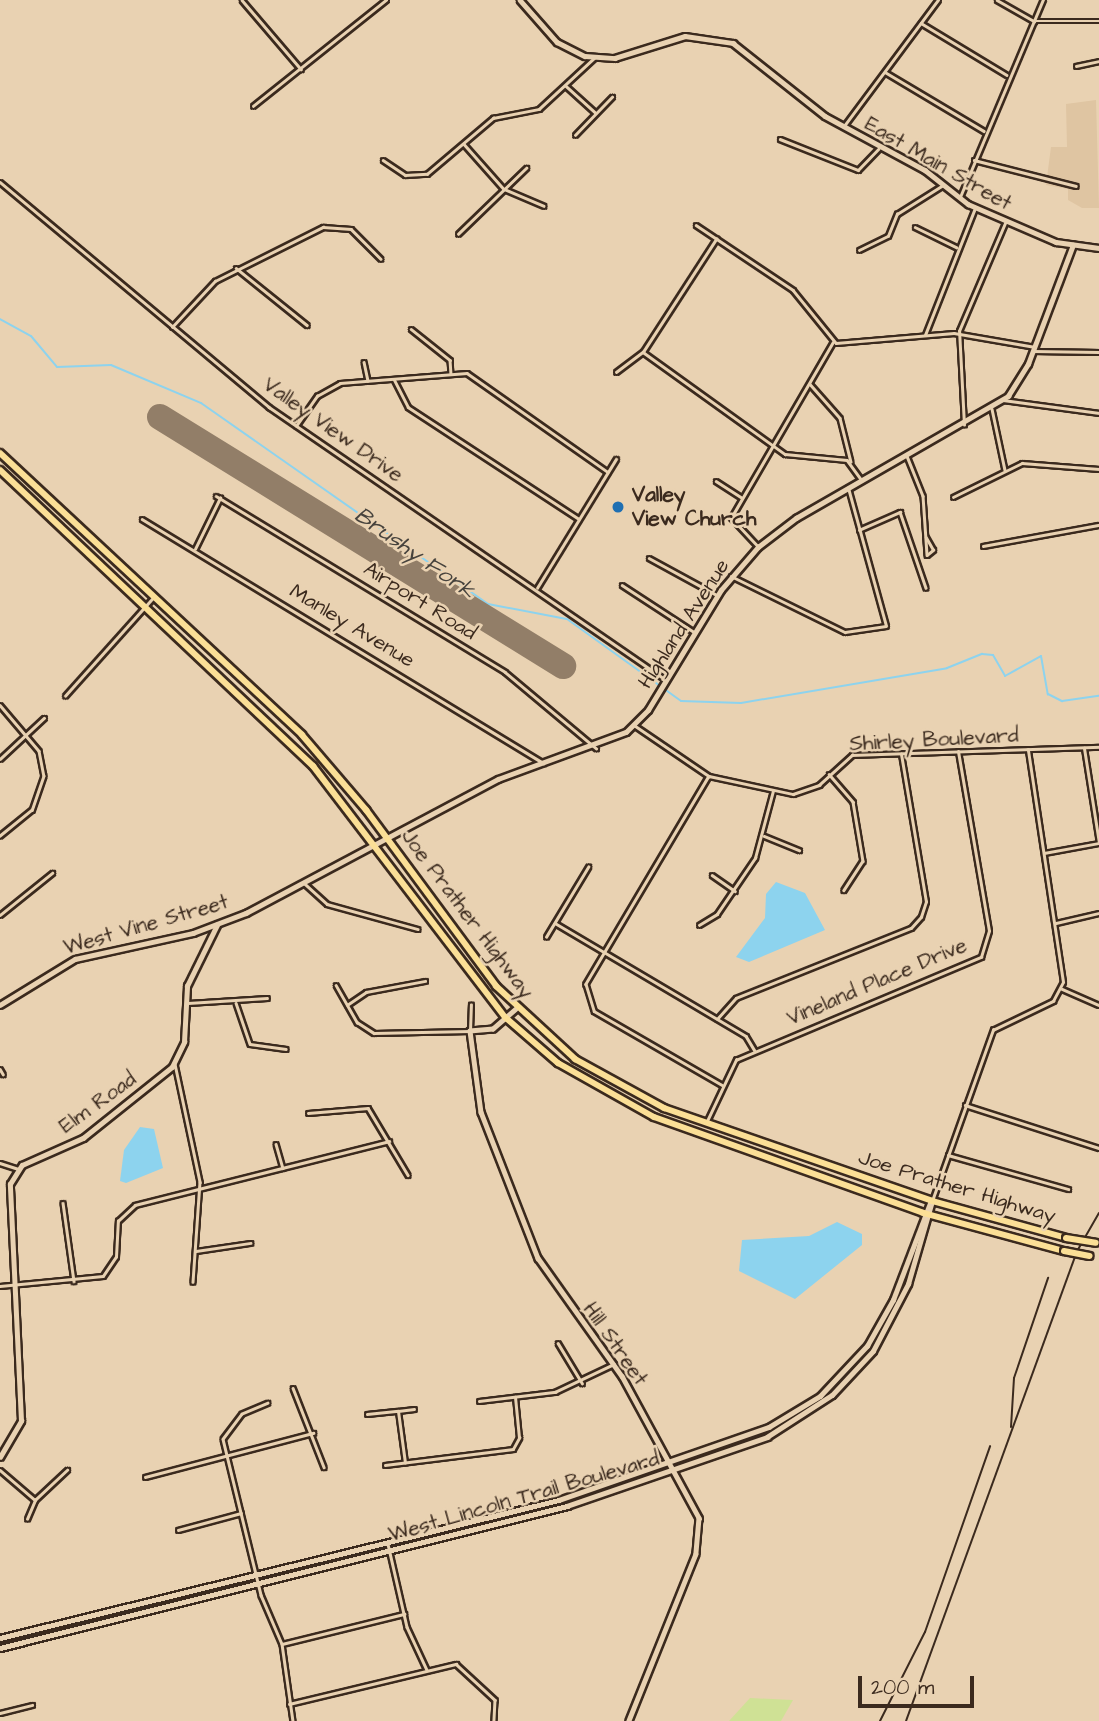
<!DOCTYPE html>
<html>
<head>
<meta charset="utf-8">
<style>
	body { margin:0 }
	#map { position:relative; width:1099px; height:1721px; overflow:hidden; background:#e9d2b2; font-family:"Architects Daughter",sans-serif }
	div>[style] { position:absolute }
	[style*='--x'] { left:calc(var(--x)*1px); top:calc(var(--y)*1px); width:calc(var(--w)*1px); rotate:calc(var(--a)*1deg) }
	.built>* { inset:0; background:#dfc5a2 }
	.green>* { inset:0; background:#cfe195 }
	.water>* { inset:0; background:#8dd3ee }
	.stream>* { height:2px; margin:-1px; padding:0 1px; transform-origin:1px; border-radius:1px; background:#8dd3ee }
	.runway>* { height:26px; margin:-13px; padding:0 13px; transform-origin:13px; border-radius:13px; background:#927e68 }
	.roads { filter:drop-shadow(2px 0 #3b2a1e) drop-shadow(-2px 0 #3b2a1e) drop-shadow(0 2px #3b2a1e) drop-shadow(0 -2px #3b2a1e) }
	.street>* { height:2.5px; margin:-1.25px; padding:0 1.25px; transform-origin:1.25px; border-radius:1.25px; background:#e9d2b2 }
	.secondary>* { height:4.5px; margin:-2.25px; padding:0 2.25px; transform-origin:2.25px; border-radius:2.25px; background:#e9d2b2 }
	.highway>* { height:6px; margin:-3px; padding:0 3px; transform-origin:3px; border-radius:3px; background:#fbdf96 }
	.rail>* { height:2px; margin:-1px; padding:0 1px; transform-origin:1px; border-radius:1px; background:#3b2a1e }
	.bridges { filter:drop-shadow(2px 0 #3b2a1e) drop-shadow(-2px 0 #3b2a1e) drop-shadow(0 2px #3b2a1e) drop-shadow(0 -2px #3b2a1e) }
	.highway-bridge>* { height:6px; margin:-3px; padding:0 3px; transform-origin:3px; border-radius:3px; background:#fbdf96 }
	.dots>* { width:19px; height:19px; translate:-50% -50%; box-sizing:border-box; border:4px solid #e9d2b2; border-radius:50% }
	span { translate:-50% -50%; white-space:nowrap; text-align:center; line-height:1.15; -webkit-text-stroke:5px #e9d2b2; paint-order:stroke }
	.street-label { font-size:21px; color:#3b2a1e }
	.poi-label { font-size:21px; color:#3b2a1e; font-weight:700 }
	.left { translate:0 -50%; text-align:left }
	.water-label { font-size:23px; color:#47433d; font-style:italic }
	.scale { position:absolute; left:858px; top:1676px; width:116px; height:32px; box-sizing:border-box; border:4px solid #3b2a1e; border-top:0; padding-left:9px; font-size:21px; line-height:24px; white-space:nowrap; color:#3b2a1e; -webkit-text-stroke:5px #e9d2b2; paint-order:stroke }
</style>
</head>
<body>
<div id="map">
	<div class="built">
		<i style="clip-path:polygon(1096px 100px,1099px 208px,1082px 208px,1068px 200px,1068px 189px,1046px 185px,1051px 147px,1067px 147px,1066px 104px)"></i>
	</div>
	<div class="green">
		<i style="clip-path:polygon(750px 1698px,793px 1700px,781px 1721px,729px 1721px)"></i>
	</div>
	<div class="water">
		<i style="clip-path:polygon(776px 882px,805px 893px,825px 930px,749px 962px,736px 957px,765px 918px,766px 894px)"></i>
		<i style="clip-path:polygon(140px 1127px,154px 1129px,163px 1168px,126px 1183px,120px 1181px,124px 1150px)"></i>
		<i style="clip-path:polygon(837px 1222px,862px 1234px,862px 1245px,795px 1299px,739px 1271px,742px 1240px,809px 1236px)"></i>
	</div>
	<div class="stream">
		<i style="--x:0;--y:319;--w:35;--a:29"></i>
		<i style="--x:31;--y:336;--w:40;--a:50"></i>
		<i style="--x:57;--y:367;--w:54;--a:-2.1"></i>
		<i style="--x:111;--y:365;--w:98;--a:22.9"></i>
		<i style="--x:201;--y:403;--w:350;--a:35"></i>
		<i style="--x:488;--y:604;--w:80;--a:10.8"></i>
		<i style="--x:567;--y:619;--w:140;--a:35.7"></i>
		<i style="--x:681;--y:701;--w:60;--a:1.9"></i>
		<i style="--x:741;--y:703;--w:209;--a:-9.6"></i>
		<i style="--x:947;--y:668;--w:38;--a:-22"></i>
		<i style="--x:982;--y:654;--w:11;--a:5"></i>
		<i style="--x:993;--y:655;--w:24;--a:60"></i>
		<i style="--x:1005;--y:676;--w:41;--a:-29.1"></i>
		<i style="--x:1041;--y:656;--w:39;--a:80"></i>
		<i style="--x:1048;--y:694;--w:16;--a:27"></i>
		<i style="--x:1062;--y:701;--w:37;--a:-8"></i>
	</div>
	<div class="runway">
		<i style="--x:160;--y:417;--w:474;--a:31.7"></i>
	</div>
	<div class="roads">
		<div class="street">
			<i style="--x:242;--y:0;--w:91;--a:49.5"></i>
			<i style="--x:997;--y:0;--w:43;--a:29.6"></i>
			<i style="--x:1034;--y:21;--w:65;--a:0"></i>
			<i style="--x:921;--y:23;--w:100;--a:31.2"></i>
			<i style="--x:1076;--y:66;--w:24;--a:-12"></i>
			<i style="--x:885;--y:72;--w:115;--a:30.8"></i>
			<i style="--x:566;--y:86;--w:40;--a:42"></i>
			<i style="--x:253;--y:106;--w:170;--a:-38.6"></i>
			<i style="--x:844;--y:126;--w:157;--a:-53.3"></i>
			<i style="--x:575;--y:135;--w:53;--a:-45.8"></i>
			<i style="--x:780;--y:139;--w:84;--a:21.7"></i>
			<i style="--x:858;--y:170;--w:29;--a:-46"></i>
			<i style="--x:464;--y:144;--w:60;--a:48.4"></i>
			<i style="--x:504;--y:189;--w:43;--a:23"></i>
			<i style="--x:383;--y:160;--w:27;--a:34"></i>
			<i style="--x:405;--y:175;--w:22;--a:-3"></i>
			<i style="--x:427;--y:174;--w:87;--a:-40.3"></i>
			<i style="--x:493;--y:118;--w:47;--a:-11.1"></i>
			<i style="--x:539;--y:109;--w:75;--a:-42.8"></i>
			<i style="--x:974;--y:160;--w:105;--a:14.3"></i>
			<i style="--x:0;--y:182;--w:351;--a:39.9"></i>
			<i style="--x:269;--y:407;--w:482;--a:34.5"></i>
			<i style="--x:960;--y:197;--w:214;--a:-67.2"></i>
			<i style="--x:696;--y:225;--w:117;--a:33.8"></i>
			<i style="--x:793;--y:290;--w:68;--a:50.9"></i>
			<i style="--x:836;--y:343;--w:118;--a:-4.8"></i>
			<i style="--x:954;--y:333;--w:82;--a:9.8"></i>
			<i style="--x:915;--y:227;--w:46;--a:26"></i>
			<i style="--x:458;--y:234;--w:95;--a:-44.1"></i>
			<i style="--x:859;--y:250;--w:32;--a:-26"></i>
			<i style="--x:888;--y:236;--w:24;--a:-68"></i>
			<i style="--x:897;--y:214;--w:54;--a:-32.2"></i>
			<i style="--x:236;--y:268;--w:91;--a:38.8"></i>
			<i style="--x:172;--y:327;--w:63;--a:-46.9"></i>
			<i style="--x:215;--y:281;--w:121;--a:-26.6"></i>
			<i style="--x:323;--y:227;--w:28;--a:4"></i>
			<i style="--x:351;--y:229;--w:42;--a:45"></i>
			<i style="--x:411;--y:329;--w:50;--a:38.5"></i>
			<i style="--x:450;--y:360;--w:14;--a:86"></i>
			<i style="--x:925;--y:335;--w:136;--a:-68.5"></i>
			<i style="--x:1033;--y:351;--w:66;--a:0.9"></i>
			<i style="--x:643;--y:352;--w:175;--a:35.7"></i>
			<i style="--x:785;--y:454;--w:62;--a:5.5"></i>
			<i style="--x:847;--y:460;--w:24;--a:54"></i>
			<i style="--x:364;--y:362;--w:19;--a:78"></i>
			<i style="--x:616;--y:372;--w:34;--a:-37"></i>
			<i style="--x:643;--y:352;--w:135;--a:-57.1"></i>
			<i style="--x:394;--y:379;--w:31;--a:63"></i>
			<i style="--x:408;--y:407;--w:204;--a:33.2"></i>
			<i style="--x:810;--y:384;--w:45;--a:48.6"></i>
			<i style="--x:840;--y:418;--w:45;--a:76"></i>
			<i style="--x:1003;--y:400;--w:97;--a:7.7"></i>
			<i style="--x:992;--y:409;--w:62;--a:78"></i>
			<i style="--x:964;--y:425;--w:94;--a:-93"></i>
			<i style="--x:959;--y:331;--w:120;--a:-66.9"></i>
			<i style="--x:296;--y:426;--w:37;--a:-55"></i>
			<i style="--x:317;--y:396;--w:26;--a:-29"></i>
			<i style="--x:340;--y:383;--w:127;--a:-4.5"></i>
			<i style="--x:467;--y:373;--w:172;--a:35.1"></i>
			<i style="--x:907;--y:456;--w:43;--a:68.2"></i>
			<i style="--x:923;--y:496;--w:59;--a:86.1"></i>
			<i style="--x:927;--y:555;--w:8;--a:-40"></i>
			<i style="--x:933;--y:550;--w:14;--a:-120"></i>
			<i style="--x:716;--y:481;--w:31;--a:33"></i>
			<i style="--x:216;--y:496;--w:338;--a:31.3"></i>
			<i style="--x:505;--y:672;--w:119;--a:39.9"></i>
			<i style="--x:953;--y:497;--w:77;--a:-26.2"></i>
			<i style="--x:1022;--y:463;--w:77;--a:4.5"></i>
			<i style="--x:142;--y:519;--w:470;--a:31.3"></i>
			<i style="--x:859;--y:530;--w:45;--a:-23.7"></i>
			<i style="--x:900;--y:512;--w:80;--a:71.1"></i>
			<i style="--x:983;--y:546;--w:118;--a:-10.3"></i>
			<i style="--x:758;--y:547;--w:40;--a:-133"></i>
			<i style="--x:731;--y:518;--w:203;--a:-59.9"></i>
			<i style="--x:195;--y:549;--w:57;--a:-63.9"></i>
			<i style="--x:649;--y:558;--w:77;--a:28.6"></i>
			<i style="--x:731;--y:576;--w:127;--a:26.2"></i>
			<i style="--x:845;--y:632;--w:41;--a:-8.3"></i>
			<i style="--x:886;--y:626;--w:143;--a:-105.4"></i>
			<i style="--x:622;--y:585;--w:86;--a:33.1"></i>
			<i style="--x:537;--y:588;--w:151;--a:-58.5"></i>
			<i style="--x:65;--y:696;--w:132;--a:-48.1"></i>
			<i style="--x:0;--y:705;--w:60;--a:49.7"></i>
			<i style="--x:39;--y:751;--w:25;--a:79"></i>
			<i style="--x:44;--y:776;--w:36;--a:109"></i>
			<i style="--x:32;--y:810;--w:41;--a:140.9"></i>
			<i style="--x:634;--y:725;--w:91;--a:34.2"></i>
			<i style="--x:709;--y:776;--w:86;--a:12.1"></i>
			<i style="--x:793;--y:794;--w:28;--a:-19"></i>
			<i style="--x:819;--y:785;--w:45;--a:-42.3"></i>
			<i style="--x:852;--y:755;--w:247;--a:-1.9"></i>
			<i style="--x:0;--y:759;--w:60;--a:-43"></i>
			<i style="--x:829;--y:774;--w:37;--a:49"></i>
			<i style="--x:853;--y:802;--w:60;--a:80.4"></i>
			<i style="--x:863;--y:861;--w:35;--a:123"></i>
			<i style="--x:709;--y:776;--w:242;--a:120.6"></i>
			<i style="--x:586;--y:984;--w:28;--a:73"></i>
			<i style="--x:594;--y:1011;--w:148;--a:30"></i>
			<i style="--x:764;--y:836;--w:38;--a:22"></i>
			<i style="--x:1044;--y:853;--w:56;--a:-10.3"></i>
			<i style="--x:1099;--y:843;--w:96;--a:-99"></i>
			<i style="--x:712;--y:875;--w:28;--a:35"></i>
			<i style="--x:304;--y:883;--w:31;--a:42"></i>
			<i style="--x:327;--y:904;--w:94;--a:15.4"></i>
			<i style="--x:0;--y:915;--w:67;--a:-38.9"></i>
			<i style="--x:555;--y:923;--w:222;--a:30.6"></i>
			<i style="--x:746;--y:1036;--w:17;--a:59"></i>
			<i style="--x:1056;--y:923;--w:44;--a:-13.1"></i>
			<i style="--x:699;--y:925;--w:21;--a:-31"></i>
			<i style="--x:717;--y:914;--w:68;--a:-55.8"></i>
			<i style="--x:755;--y:858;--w:69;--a:-75"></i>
			<i style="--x:546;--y:937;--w:82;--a:-59"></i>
			<i style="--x:336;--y:985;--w:43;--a:60.4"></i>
			<i style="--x:357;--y:1022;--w:20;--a:33"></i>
			<i style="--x:374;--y:1033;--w:96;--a:-1.2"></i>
			<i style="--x:470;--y:1031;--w:26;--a:-88"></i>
			<i style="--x:1062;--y:989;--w:40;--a:23.4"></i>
			<i style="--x:188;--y:1003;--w:79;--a:-3.6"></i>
			<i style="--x:236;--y:1003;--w:43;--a:71.1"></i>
			<i style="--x:250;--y:1044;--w:36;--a:8"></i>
			<i style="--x:347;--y:1005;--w:23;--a:-34"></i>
			<i style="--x:366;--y:992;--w:60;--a:-10.6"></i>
			<i style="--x:717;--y:1019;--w:28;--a:-48"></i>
			<i style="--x:736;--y:998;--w:188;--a:-21.8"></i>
			<i style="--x:911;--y:928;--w:15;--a:-48"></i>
			<i style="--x:921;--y:917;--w:16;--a:-72"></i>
			<i style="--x:926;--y:902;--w:150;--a:-99.6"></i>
			<i style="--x:175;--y:1064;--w:121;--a:78"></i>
			<i style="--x:200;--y:1182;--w:100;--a:94"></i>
			<i style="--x:0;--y:1069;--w:6;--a:59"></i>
			<i style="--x:965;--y:1105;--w:141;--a:17.8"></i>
			<i style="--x:308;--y:1113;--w:60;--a:-4.8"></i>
			<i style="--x:368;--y:1108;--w:78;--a:59.2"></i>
			<i style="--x:707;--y:1121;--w:68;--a:-64.6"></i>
			<i style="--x:736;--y:1060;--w:266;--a:-22.8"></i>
			<i style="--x:981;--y:957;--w:27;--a:-73"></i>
			<i style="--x:989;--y:931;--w:182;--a:-99.8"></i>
			<i style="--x:276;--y:1144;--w:25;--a:74"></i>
			<i style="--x:948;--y:1155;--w:125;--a:15.8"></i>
			<i style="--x:0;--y:1163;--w:19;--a:18"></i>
			<i style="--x:932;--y:1201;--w:182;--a:-70.4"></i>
			<i style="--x:993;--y:1030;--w:67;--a:-25.8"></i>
			<i style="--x:1053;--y:1001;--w:21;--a:-62"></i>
			<i style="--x:1063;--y:982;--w:235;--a:-98.6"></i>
			<i style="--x:63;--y:1203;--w:79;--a:82"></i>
			<i style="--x:196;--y:1251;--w:55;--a:-8.4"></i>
			<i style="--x:0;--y:1286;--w:103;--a:-5.5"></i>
			<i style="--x:103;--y:1276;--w:23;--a:-56"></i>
			<i style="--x:116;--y:1257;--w:36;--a:-87"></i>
			<i style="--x:118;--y:1221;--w:23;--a:-43"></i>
			<i style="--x:135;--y:1205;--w:262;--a:-14.1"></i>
			<i style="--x:558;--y:1343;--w:47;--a:59"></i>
			<i style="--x:293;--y:1388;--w:85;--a:68.6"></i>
			<i style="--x:479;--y:1401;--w:77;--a:-6.8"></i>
			<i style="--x:555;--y:1392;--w:65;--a:-25.4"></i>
			<i style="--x:268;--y:1403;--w:28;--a:157"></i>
			<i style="--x:242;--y:1414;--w:31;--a:127"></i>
			<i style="--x:223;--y:1439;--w:161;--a:76.3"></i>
			<i style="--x:261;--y:1595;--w:53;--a:66.8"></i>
			<i style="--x:282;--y:1644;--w:78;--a:81.9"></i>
			<i style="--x:367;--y:1414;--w:31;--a:-6"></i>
			<i style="--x:405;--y:1463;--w:52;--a:-97.7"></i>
			<i style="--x:398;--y:1411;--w:16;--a:-7"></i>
			<i style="--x:385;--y:1465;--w:129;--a:-7.1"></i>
			<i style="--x:513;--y:1449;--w:13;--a:-61"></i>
			<i style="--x:519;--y:1438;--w:41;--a:-95.6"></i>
			<i style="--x:0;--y:1470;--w:46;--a:40.6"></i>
			<i style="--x:145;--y:1477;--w:174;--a:-14.7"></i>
			<i style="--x:27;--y:1519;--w:21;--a:-67"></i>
			<i style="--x:35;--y:1500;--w:44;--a:-43.2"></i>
			<i style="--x:178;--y:1530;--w:65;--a:-15.1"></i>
			<i style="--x:388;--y:1544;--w:85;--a:77.1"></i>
			<i style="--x:407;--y:1627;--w:47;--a:65.1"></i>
			<i style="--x:282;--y:1644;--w:126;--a:-13.8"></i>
			<i style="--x:289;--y:1704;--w:172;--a:-13.5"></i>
			<i style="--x:456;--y:1664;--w:53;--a:42.7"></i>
			<i style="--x:495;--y:1700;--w:21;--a:93"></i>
			<i style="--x:0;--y:1713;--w:33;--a:-14"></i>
		</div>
		<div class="secondary">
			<i style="--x:520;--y:0;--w:56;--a:48.6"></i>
			<i style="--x:557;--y:42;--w:31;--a:27"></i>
			<i style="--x:585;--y:56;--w:30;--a:4"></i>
			<i style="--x:615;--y:58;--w:73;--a:-17.4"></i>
			<i style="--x:685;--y:36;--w:49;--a:8.3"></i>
			<i style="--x:733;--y:43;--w:117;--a:38.4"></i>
			<i style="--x:825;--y:116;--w:114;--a:28.4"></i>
			<i style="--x:925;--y:170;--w:55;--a:38.3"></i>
			<i style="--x:968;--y:204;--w:96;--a:23.4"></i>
			<i style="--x:1056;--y:242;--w:43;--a:7.9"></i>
			<i style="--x:0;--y:1005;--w:88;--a:-31.5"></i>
			<i style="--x:75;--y:959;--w:121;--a:-12.4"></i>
			<i style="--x:193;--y:933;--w:57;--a:-20.7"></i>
			<i style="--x:246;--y:913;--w:285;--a:-28"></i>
			<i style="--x:498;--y:779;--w:136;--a:-20.2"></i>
			<i style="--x:626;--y:732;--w:31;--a:-45"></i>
			<i style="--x:648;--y:710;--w:140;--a:-58.7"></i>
			<i style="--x:721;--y:590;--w:57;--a:-49.3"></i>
			<i style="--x:758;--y:547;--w:48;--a:-37.3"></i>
			<i style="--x:796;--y:518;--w:245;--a:-29.9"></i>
			<i style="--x:1008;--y:396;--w:38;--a:-58"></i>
			<i style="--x:1028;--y:364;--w:127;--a:-69.3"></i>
			<i style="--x:516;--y:1009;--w:30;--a:139"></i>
			<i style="--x:493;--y:1029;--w:23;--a:175"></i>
			<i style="--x:470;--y:1031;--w:82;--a:82.3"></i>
			<i style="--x:481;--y:1112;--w:157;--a:68.7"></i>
			<i style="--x:538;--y:1258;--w:145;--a:54.6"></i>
			<i style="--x:622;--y:1376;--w:162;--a:61.5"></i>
			<i style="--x:699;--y:1518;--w:36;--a:95"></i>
			<i style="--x:696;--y:1554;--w:180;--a:111.9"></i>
			<i style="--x:0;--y:1457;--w:42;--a:-59.7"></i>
			<i style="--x:21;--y:1421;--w:237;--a:-92.7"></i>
			<i style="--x:10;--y:1184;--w:22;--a:-58"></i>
			<i style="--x:22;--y:1165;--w:67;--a:-23.9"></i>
			<i style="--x:83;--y:1138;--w:114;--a:-38.6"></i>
			<i style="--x:172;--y:1067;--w:28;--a:-64"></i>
			<i style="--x:184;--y:1042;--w:56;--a:-86.9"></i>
			<i style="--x:187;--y:986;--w:68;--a:-63.8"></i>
			<i style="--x:0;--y:1638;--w:576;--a:-13.87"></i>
			<i style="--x:559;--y:1500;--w:222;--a:-19.2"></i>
			<i style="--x:769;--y:1427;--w:60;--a:-31.3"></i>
			<i style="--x:820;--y:1396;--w:69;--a:-46.8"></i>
			<i style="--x:867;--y:1346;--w:53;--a:-60.5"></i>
			<i style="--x:893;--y:1300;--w:104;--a:-69.1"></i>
			<i style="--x:0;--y:1648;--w:585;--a:-14.06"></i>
			<i style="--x:567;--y:1506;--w:212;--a:-19"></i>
			<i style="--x:767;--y:1437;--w:77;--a:-32.9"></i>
			<i style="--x:832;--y:1395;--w:60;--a:-47"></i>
			<i style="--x:873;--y:1351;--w:76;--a:-62.4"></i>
			<i style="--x:908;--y:1284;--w:86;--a:-73.9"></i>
		</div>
		<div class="highway">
			<i style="--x:0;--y:453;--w:413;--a:43"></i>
			<i style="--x:302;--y:735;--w:99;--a:49.5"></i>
			<i style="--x:366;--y:810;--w:219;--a:53.5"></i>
			<i style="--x:496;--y:986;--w:108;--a:42.7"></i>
			<i style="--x:575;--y:1059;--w:102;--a:28.8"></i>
			<i style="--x:664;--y:1108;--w:284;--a:19.1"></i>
			<i style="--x:932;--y:1201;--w:139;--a:15.4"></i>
			<i style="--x:0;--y:470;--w:431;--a:43.4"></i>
			<i style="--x:313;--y:766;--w:317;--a:52.6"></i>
			<i style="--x:506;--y:1018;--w:69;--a:40.9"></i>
			<i style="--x:558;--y:1063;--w:110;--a:29.4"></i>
			<i style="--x:654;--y:1117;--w:286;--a:19.6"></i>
			<i style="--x:923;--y:1213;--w:146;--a:15.1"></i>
		</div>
	</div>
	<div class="rail">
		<i style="--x:1011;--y:1427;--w:49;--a:-86.5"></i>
		<i style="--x:1014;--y:1378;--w:106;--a:-71.2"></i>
		<i style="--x:880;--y:1721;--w:100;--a:-63.2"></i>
		<i style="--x:925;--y:1632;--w:197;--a:-70.7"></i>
		<i style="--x:906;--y:1721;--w:498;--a:-70"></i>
		<i style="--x:1076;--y:1253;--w:46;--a:-60.1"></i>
	</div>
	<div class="bridges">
		<div class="highway-bridge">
			<i style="--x:1066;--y:1238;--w:30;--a:9"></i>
			<i style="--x:1064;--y:1251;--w:26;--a:11"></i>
		</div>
	</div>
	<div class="dots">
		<i style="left:618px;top:507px;background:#1f6fb2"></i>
	</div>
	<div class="street-label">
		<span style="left:938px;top:164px;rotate:30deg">East Main Street</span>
		<span style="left:333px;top:430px;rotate:35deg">Valley View Drive</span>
		<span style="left:420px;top:601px;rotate:32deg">Airport Road</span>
		<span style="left:684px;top:624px;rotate:-57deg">Highland Avenue</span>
		<span style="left:352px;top:626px;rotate:31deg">Manley Avenue</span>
		<span style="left:934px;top:740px;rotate:-3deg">Shirley Boulevard</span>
		<span style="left:467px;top:914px;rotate:53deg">Joe Prather Highway</span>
		<span style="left:146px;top:925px;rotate:-16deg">West Vine Street</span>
		<span style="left:877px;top:982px;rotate:-23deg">Vineland Place Drive</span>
		<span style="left:98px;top:1103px;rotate:-36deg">Elm Road</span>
		<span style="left:957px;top:1187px;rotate:17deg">Joe Prather Highway</span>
		<span style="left:615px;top:1344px;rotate:55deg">Hill Street</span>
		<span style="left:524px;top:1497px;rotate:-16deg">West Lincoln Trail Boulevard</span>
	</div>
	<div class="poi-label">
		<span class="left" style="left:632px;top:507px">Valley<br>View Church</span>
	</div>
	<div class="water-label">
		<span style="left:415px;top:553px;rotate:35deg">Brushy Fork</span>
	</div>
	<div class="scale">200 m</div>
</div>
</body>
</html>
